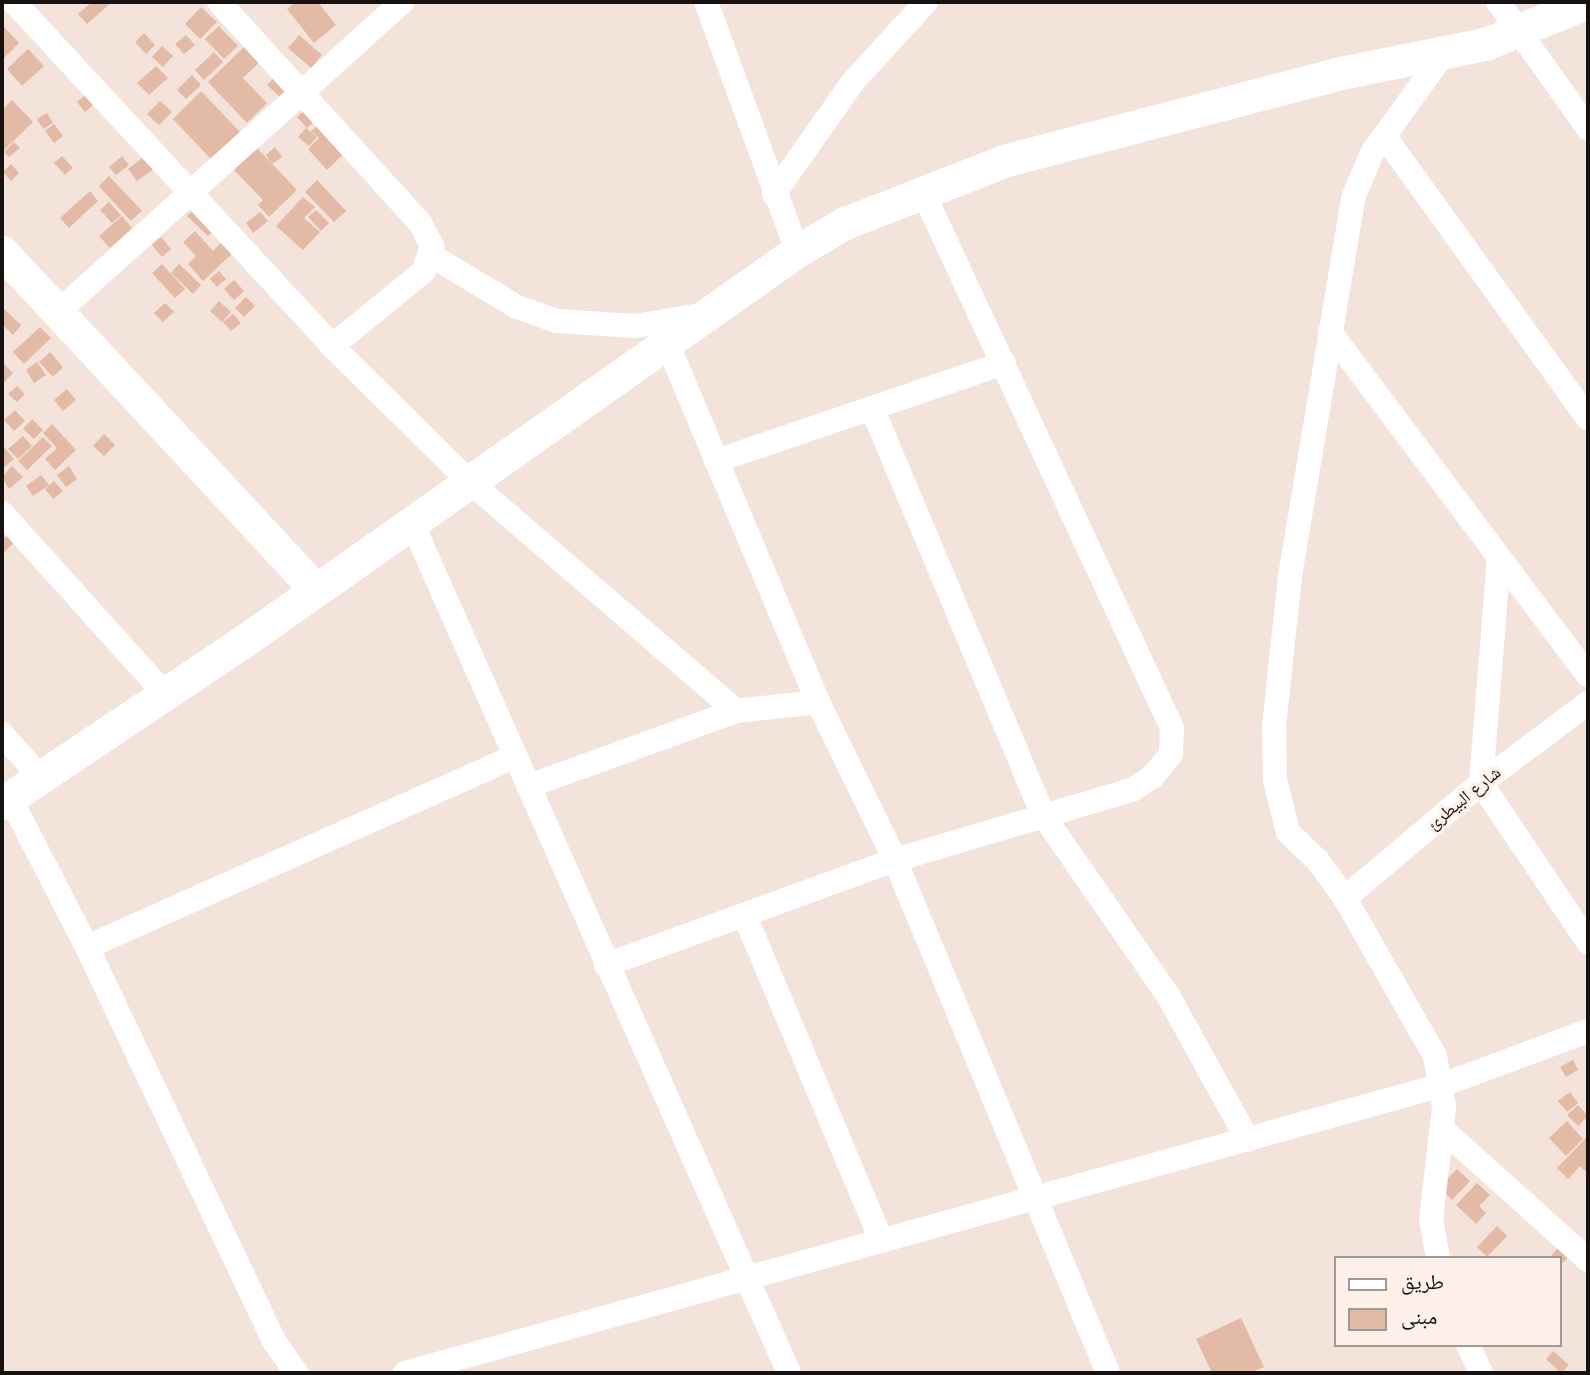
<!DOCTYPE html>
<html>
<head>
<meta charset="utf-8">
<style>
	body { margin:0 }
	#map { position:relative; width:1590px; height:1375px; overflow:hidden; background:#f3e3db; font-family:Mulish,"Noto Naskh Arabic",sans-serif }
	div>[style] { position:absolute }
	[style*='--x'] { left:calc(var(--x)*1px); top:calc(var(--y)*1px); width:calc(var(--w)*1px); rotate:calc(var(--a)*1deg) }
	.building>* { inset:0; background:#e3baa5 }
	.street>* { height:24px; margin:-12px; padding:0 12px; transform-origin:12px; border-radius:12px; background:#fff }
	.secondary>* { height:33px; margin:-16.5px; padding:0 16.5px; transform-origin:16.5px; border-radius:16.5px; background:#fff }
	span { translate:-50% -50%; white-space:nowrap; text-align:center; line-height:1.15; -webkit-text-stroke:7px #fef1ea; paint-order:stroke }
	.street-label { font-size:18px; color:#17120f }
	.frame { position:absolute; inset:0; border:4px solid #17120f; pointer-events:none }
	.legend { position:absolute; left:1334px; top:1256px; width:228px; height:91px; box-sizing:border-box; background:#fef1ea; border:2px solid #a29892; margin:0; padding:9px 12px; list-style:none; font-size:21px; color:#17120f }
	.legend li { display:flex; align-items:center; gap:14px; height:35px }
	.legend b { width:35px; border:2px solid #a29892 }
</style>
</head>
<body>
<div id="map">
	<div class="building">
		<i style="clip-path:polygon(92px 2px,112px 2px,87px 24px,78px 14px)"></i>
		<i style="clip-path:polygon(296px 2px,318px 2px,336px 25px,314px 43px,287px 9px)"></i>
		<i style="clip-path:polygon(201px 7px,217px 22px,200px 39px,185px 24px)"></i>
		<i style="clip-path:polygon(219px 26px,238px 46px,224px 59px,205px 39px)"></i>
		<i style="clip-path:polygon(4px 27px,19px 43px,2px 60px,2px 29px)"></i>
		<i style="clip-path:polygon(144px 33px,155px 45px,146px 54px,135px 42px)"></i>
		<i style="clip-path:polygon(186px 35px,195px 45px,184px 54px,175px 44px)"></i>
		<i style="clip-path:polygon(299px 35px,322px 55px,311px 68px,288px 48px)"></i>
		<i style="clip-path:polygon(248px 43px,263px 59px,243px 78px,267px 103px,247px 123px,208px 82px)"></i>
		<i style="clip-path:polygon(162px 46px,173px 56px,163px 67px,152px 57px)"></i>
		<i style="clip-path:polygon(28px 49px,44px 66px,22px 86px,7px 69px)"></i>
		<i style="clip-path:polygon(214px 52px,223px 62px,204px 80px,195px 70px)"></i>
		<i style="clip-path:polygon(156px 66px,168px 78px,149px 95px,137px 83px)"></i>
		<i style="clip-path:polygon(279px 73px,291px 85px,280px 97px,267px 85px)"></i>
		<i style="clip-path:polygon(192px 75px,201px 85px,186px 99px,177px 90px)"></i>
		<i style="clip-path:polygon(201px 91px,240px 132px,211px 159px,173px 119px)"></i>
		<i style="clip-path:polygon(89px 92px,97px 102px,85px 112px,77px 102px)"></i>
		<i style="clip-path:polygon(12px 100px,33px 122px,2px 152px,2px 110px)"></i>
		<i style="clip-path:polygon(160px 101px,172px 112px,159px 125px,147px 114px)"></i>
		<i style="clip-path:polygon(307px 108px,317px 119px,307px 128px,297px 117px)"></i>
		<i style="clip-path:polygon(47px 113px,53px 123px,43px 129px,37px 119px)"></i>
		<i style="clip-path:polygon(323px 121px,349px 149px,327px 170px,308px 149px,319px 138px,311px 131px)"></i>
		<i style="clip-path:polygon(54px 124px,63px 136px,54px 143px,45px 131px)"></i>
		<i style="clip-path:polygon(306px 128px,317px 137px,309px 146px,298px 137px)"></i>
		<i style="clip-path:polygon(14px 142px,20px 148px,9px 157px,4px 152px)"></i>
		<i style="clip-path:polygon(256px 147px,297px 190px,269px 217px,258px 205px,263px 200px,233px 169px)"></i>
		<i style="clip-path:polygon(275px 147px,282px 157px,272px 164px,266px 155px)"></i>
		<i style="clip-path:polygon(149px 153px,158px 166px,137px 181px,128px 169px)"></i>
		<i style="clip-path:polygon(62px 156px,73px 168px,65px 175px,54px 163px)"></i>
		<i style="clip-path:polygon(122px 156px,129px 165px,116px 175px,109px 167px)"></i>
		<i style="clip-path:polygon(11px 164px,19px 173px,11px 181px,3px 172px)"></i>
		<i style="clip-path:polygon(109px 176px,142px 211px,131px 221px,99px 186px)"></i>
		<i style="clip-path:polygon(317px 180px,346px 211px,334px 222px,305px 192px)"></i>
		<i style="clip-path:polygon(90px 191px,98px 201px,69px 228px,60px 218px)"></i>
		<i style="clip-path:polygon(303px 197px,315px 207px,304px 218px,320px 232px,303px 250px,276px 226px)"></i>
		<i style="clip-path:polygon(109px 202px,121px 215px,112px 223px,100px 210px)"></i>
		<i style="clip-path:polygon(195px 208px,216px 228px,208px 236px,187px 216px)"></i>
		<i style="clip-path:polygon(316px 210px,329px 223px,321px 231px,308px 217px)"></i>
		<i style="clip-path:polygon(260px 212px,268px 221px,253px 233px,246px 223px)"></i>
		<i style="clip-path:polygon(122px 216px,132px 228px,110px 248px,99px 236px)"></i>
		<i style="clip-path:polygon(195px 231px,213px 251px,225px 239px,235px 251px,203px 281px,188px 264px,196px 256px,183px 242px)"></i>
		<i style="clip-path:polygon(161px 237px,171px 249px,162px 257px,152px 245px)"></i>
		<i style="clip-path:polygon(162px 264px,185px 289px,175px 298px,152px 273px)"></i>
		<i style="clip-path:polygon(179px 264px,201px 285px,193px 294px,171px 273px)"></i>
		<i style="clip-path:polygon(219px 271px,226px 279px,217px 287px,210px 279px)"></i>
		<i style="clip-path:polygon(234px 280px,244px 291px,234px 300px,224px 289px)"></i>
		<i style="clip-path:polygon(246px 297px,255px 306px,244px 317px,235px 308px)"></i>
		<i style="clip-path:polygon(219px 301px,231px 312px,222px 322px,210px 311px)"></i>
		<i style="clip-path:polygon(165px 303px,174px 312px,163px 322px,154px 313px)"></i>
		<i style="clip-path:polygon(3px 308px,21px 325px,13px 335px,2px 324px)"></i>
		<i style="clip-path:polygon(233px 314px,241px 323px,231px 331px,223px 322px)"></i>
		<i style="clip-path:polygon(40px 327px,51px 338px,24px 364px,13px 352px)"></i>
		<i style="clip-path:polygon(50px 352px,63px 367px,53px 377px,39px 362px)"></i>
		<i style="clip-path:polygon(2px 362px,13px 373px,2px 385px)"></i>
		<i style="clip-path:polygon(37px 362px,46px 375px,34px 383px,26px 370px)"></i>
		<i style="clip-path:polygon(17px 386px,25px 394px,17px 402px,8px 394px)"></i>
		<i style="clip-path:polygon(67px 389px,76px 400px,63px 411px,54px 400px)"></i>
		<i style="clip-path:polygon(15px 410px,25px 421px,14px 431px,4px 420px)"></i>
		<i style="clip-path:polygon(32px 419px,43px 430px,34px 439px,23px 429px)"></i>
		<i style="clip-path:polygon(52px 424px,76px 450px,55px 470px,45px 459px,57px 448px,43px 433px)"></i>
		<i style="clip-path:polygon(104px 434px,115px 445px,104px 456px,93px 446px)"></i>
		<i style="clip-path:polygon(23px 436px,32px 446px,18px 459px,8px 449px)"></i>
		<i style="clip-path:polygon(43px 437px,52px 446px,27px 470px,18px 461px)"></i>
		<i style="clip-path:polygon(2px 445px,14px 459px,2px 469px)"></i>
		<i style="clip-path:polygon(12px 466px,23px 477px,9px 489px,2px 477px)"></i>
		<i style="clip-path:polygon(69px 466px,77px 479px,66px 487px,57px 475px)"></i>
		<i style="clip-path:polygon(41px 475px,49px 485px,33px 496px,26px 486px)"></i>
		<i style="clip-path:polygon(54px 481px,63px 491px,53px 499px,45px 489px)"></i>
		<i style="clip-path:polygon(12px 531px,19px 538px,2px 554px,2px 541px)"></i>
		<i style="clip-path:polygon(1573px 1060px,1578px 1070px,1566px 1077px,1560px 1067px)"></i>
		<i style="clip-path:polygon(1570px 1092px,1578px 1103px,1567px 1112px,1558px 1101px)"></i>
		<i style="clip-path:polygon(1578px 1105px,1588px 1116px,1578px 1126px,1567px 1115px)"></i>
		<i style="clip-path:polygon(1567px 1121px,1583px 1139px,1566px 1156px,1549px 1138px)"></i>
		<i style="clip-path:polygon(1586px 1138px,1588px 1174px,1580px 1166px,1568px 1179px,1557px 1168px)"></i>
		<i style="clip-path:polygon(1457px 1169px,1470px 1181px,1452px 1200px,1439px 1187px)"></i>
		<i style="clip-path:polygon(1477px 1183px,1490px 1195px,1479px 1206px,1486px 1213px,1476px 1224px,1456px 1205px)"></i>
		<i style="clip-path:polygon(1497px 1226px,1507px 1236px,1487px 1257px,1477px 1247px)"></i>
		<i style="clip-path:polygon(1562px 1243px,1572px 1253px,1560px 1266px,1560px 1258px,1550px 1257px)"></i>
		<i style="clip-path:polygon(1241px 1318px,1264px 1367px,1249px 1373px,1212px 1373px,1196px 1339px)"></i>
		<i style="clip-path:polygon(1553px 1351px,1569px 1365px,1561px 1373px,1546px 1359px)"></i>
	</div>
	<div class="street">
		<i style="--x:14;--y:2;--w:468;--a:47.2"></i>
		<i style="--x:332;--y:346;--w:194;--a:44.6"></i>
		<i style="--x:470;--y:482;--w:351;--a:40.7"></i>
		<i style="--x:219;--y:2;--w:299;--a:47.7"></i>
		<i style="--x:420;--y:223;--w:26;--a:62"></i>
		<i style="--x:432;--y:246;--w:26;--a:108"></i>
		<i style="--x:424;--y:271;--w:119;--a:140.8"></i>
		<i style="--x:706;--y:2;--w:265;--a:69.9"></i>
		<i style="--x:1498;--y:2;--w:155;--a:54.5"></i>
		<i style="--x:1385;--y:137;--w:347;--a:54.2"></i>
		<i style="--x:774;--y:194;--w:136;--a:-54.9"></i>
		<i style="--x:852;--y:83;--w:110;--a:-47.6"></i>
		<i style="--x:432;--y:256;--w:99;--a:31"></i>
		<i style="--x:517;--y:307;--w:42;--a:19.3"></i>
		<i style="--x:557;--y:321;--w:78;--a:3.7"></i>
		<i style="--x:635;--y:326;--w:66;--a:-9.6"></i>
		<i style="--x:58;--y:312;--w:463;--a:-42"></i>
		<i style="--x:1330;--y:332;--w:429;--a:53.1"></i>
		<i style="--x:668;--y:345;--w:387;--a:67.2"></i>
		<i style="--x:818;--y:702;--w:176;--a:64"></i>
		<i style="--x:895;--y:860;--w:555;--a:67.45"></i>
		<i style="--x:872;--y:408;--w:441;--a:67.2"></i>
		<i style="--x:1043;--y:815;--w:221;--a:55.3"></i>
		<i style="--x:1169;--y:997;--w:163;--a:61.1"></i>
		<i style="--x:716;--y:461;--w:304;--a:-18.8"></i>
		<i style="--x:2;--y:513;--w:244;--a:48"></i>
		<i style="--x:412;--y:523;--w:930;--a:66.08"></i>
		<i style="--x:1499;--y:558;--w:226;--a:94.6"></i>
		<i style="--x:1481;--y:783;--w:192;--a:56.1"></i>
		<i style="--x:2;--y:734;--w:59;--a:48.4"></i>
		<i style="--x:529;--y:786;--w:220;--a:-19.9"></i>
		<i style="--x:736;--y:711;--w:82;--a:-6.3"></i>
		<i style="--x:10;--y:798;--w:168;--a:62.7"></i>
		<i style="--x:87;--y:947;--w:436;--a:64.6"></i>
		<i style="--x:274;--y:1341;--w:39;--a:55"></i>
		<i style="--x:1345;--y:898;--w:178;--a:-40.2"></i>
		<i style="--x:1481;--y:783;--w:134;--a:-36.8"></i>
		<i style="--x:745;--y:916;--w:350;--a:67.2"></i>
		<i style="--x:87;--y:947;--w:469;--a:-24"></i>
		<i style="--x:606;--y:965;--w:307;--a:-20"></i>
		<i style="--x:895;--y:860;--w:247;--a:-16.5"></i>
		<i style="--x:1132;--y:790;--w:24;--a:-33"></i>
		<i style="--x:1152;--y:777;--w:30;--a:-50"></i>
		<i style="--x:1171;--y:754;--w:26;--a:-88"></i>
		<i style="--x:1172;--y:728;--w:593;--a:-114.92"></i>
		<i style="--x:1443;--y:1130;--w:195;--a:41.9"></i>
		<i style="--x:1438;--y:1258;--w:39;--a:-100"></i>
		<i style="--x:1431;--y:1220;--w:114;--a:-83.4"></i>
		<i style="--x:1444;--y:1107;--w:52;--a:-100"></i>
		<i style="--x:1435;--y:1056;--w:182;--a:-119.7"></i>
		<i style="--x:1345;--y:898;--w:46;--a:-126.1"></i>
		<i style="--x:1318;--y:861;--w:42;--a:-136"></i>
		<i style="--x:1288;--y:832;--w:54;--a:-104"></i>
		<i style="--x:1275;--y:780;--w:54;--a:-91.1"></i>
		<i style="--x:1274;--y:726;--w:151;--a:-83.9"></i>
		<i style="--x:1290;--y:576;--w:383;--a:-80.5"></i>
		<i style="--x:1353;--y:198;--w:49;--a:-67.1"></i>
		<i style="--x:1372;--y:153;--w:123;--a:-54.2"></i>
		<i style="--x:1468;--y:1345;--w:31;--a:65"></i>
		<i style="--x:405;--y:1373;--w:1076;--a:-15.52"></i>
		<i style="--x:1442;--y:1085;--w:156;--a:-20.3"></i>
	</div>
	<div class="secondary">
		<i style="--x:2;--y:252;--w:461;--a:47.1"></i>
		<i style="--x:2;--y:803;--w:291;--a:-33.8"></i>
		<i style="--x:244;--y:641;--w:677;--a:-35.19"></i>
		<i style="--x:797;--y:251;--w:56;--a:-30.3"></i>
		<i style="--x:845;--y:223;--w:174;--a:-21.3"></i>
		<i style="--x:1007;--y:160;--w:345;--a:-14.6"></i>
		<i style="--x:1341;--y:73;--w:147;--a:-11.4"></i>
		<i style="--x:1485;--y:44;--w:111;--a:-22.2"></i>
	</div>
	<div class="street-label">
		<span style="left:1464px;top:798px;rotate:-39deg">شارع البيطرئ</span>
	</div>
	<div class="frame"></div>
	<ul class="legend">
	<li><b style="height:9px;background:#fff"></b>طريق</li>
	<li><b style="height:19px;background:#e3baa5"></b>مبنى</li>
	</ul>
</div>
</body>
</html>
